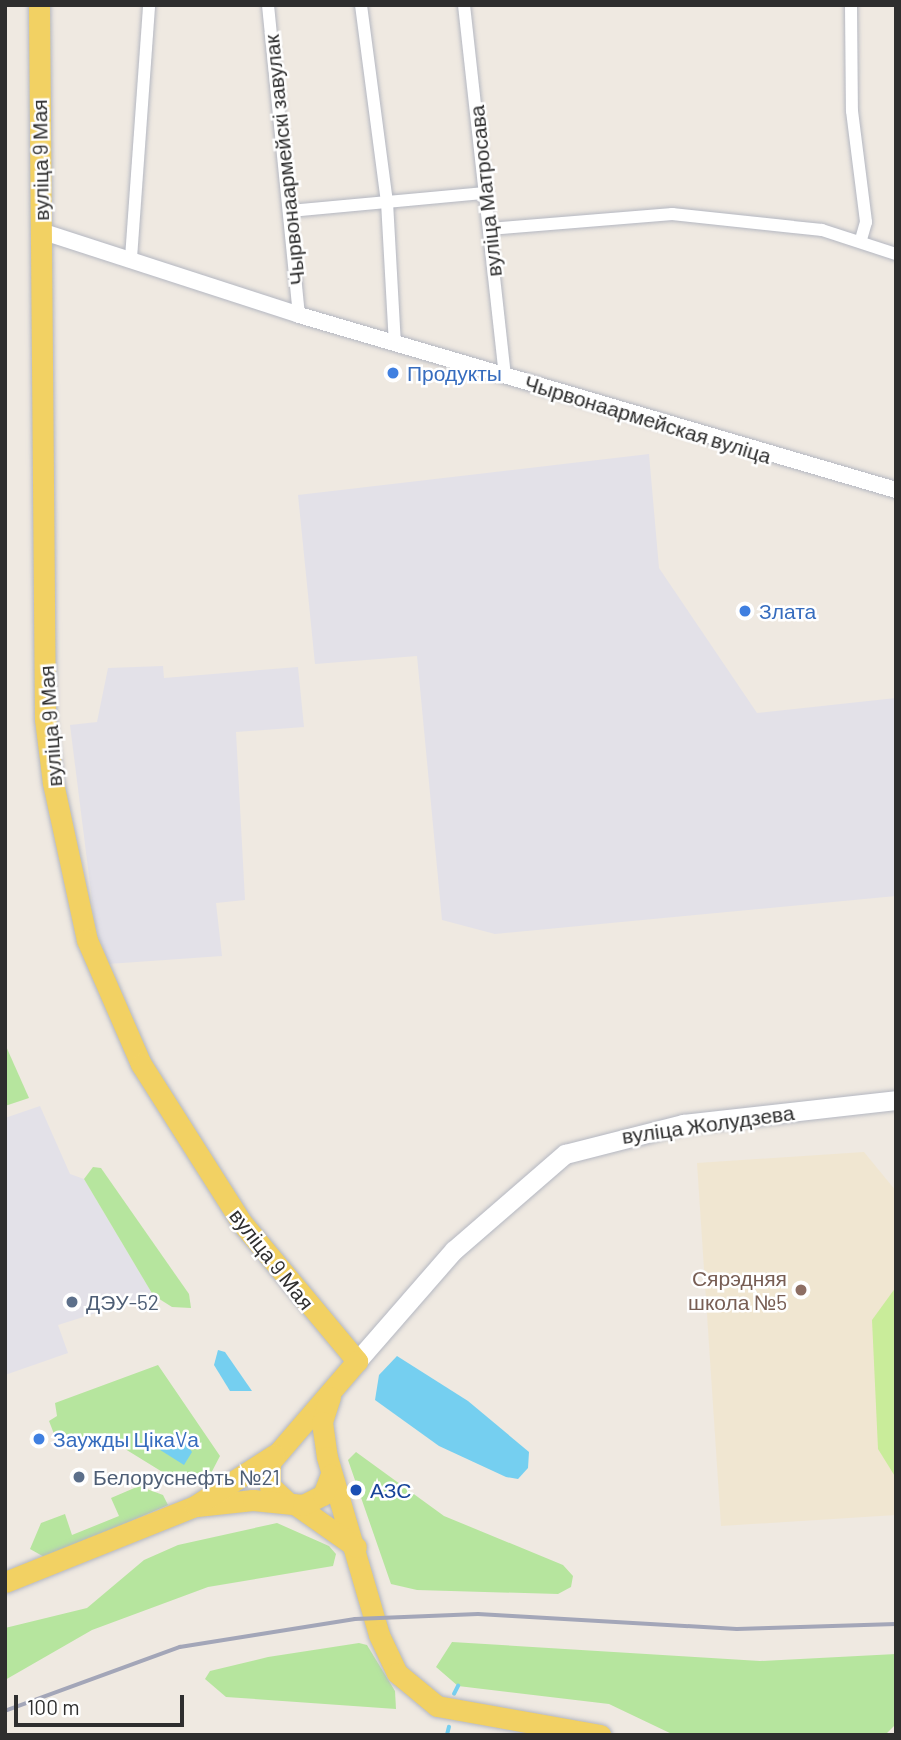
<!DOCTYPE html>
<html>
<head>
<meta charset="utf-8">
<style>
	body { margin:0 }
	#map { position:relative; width:901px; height:1740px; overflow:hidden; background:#efe9e1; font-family:Barlow,sans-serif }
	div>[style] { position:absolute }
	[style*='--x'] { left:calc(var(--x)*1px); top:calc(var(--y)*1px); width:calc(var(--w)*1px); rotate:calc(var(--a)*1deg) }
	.industrial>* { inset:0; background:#e3e1e8 }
	.education>* { inset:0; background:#f0e6d1 }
	.green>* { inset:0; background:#b6e59e }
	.pitch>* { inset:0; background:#c9ec9a }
	.water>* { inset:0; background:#75cff0 }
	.stream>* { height:3.5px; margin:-1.75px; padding:0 1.75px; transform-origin:1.75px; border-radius:1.75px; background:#75cff0 }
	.roads { filter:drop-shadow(0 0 2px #b4b7c1) drop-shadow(0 0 2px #b4b7c1) }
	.minor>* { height:12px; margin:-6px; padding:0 6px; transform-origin:6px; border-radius:6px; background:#fff }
	.tertiary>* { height:16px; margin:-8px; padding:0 8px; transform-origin:8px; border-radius:8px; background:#fff }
	.secondary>* { height:19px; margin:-9.5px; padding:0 9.5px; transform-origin:9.5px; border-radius:9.5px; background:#fff }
	.primary>* { height:21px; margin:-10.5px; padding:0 10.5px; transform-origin:10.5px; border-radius:10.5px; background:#f2d163 }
	.rail>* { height:3.5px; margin:-1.75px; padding:0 1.75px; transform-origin:1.75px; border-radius:1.75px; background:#a3a6b8 }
	.dots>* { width:19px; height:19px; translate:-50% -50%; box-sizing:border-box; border:4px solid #fff; border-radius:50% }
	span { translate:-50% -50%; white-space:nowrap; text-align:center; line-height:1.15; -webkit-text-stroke:5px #fff; paint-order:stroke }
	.street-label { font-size:21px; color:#2e2e2e }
	.shop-label { font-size:21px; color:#366cbe }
	.left { translate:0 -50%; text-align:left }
	.education-label { font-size:21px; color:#785e54 }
	.right { translate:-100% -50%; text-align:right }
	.service-label { font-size:21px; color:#4e5e75 }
	.transit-label { font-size:21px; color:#164399 }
	.frame { position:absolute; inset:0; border:7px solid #2e2e2e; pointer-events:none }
	.scale { position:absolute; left:14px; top:1695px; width:170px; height:32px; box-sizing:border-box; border:4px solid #2e2e2e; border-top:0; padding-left:9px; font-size:21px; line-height:24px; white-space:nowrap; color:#2e2e2e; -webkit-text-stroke:5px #fff; paint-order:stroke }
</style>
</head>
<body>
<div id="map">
	<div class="industrial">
		<i style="clip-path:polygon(649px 454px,659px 568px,757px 713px,896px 698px,896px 896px,495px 934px,442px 920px,417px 656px,315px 664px,298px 495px)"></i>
		<i style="clip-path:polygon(163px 666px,164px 678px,298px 667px,304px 727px,236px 732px,245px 900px,216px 903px,222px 956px,108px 964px,95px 924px,70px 725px,97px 722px,108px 668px)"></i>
		<i style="clip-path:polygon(40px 1106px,70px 1174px,84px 1179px,153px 1295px,58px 1325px,68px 1353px,5px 1375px,5px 1118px)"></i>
	</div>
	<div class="education">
		<i style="clip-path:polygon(864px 1152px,896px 1191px,896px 1515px,721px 1526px,697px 1163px)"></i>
	</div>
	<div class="green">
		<i style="clip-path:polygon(5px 1044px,29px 1098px,5px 1106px)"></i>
		<i style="clip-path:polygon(93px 1167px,101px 1168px,189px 1294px,191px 1308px,172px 1307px,153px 1295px,84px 1179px)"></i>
		<i style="clip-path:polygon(158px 1365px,220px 1456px,207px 1481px,177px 1481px,104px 1436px,76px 1444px,72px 1434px,56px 1439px,49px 1421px,57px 1416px,55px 1403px)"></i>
		<i style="clip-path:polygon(356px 1452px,444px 1516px,563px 1565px,573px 1576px,571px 1587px,558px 1594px,417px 1590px,391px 1584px,348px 1460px)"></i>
		<i style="clip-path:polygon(139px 1486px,163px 1495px,168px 1505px,46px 1558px,30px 1549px,41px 1523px,65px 1514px,72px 1535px,119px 1516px,111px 1498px)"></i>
		<i style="clip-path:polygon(277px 1523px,329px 1546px,336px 1554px,333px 1566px,208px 1587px,92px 1630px,5px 1680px,5px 1628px,87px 1608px,144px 1560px,178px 1545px)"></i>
		<i style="clip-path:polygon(452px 1642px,760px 1661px,896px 1654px,896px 1724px,885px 1735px,674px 1735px,609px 1704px,458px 1686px,436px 1667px)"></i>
		<i style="clip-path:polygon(359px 1643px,367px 1645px,395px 1691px,396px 1709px,226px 1697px,205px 1679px,210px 1671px,268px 1657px)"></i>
	</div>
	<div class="pitch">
		<i style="clip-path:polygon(896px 1287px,896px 1478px,878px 1449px,872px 1320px)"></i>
	</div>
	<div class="water">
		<i style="clip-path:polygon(218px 1350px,225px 1352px,252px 1391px,230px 1391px,214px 1365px)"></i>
		<i style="clip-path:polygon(397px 1356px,468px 1401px,529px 1452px,528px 1468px,518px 1479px,506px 1477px,439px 1446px,375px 1400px,379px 1375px)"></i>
		<i style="clip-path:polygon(182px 1437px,192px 1452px,184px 1465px,157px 1448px)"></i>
	</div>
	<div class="stream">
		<i style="--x:454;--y:1694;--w:9;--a:-63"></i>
		<i style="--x:447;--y:1735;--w:8;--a:-76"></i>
	</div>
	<div class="roads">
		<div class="minor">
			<i style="--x:268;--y:5;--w:312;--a:84.3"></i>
			<i style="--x:361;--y:5;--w:199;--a:82.5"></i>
			<i style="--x:387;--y:202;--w:142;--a:86.8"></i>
			<i style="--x:464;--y:5;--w:374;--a:83.7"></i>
			<i style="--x:851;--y:5;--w:106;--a:89.5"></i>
			<i style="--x:852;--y:111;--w:112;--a:82.8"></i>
			<i style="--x:866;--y:222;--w:18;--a:106"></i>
			<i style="--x:290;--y:211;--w:196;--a:-5.3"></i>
			<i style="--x:489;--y:229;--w:184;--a:-4.7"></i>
			<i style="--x:672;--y:214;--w:151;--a:6.1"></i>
			<i style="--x:822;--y:230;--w:78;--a:18"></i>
			<i style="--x:131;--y:258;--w:254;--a:-85.9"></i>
		</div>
		<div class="tertiary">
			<i style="--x:41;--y:231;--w:271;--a:18"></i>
			<i style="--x:299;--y:315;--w:622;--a:16.34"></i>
		</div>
		<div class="secondary">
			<i style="--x:357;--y:1361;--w:147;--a:-48.9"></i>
			<i style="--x:454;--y:1250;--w:147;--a:-40.9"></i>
			<i style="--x:565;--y:1154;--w:122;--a:-14.3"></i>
			<i style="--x:683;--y:1124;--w:214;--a:-6.4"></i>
		</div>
		<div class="primary">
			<i style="--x:39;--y:5;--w:714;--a:89.52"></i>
			<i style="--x:45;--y:719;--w:64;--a:82.9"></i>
			<i style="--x:53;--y:783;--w:161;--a:77.8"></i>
			<i style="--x:87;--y:940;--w:135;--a:66.5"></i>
			<i style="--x:141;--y:1064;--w:188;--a:57.6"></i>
			<i style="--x:242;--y:1223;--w:180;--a:50.2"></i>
			<i style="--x:357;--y:1361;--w:133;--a:130.7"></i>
			<i style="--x:270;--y:1462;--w:24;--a:90"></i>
			<i style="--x:270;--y:1486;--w:25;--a:43"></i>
			<i style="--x:330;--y:1397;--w:26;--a:108"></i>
			<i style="--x:322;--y:1422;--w:35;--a:82"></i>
			<i style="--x:327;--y:1457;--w:185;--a:73.7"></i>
			<i style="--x:379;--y:1635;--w:42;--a:64.7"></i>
			<i style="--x:397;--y:1673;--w:52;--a:39.5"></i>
			<i style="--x:437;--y:1706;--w:166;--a:10.1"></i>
			<i style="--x:296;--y:1505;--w:73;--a:35"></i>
			<i style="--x:197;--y:1506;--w:56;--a:-6.1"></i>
			<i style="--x:253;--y:1500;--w:50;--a:5.7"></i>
			<i style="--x:303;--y:1505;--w:22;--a:-27"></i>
			<i style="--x:323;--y:1495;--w:22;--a:-69"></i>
			<i style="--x:5;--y:1582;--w:205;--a:-21.8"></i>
			<i style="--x:195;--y:1506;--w:94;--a:-32.8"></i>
		</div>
	</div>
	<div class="rail">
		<i style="--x:5;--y:1711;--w:186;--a:-20.1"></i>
		<i style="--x:180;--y:1647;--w:177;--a:-9.1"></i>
		<i style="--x:355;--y:1619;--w:123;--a:-2.3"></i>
		<i style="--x:478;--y:1614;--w:259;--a:3.3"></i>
		<i style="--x:737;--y:1629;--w:159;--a:-1.8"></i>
	</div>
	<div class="dots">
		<i style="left:393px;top:373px;background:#3f7fe0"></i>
		<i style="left:745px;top:611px;background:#3f7fe0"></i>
		<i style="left:801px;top:1290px;background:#8d6e63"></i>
		<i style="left:72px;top:1302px;background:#5c6f8a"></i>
		<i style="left:39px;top:1439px;background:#3f7fe0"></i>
		<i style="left:79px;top:1477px;background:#5c6f8a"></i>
		<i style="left:356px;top:1490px;background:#1a4fb4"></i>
	</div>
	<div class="street-label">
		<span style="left:40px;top:160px;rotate:-91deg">вуліца 9 Мая</span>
		<span style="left:284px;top:160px;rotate:-96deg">Чырвонаармейскі завулак</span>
		<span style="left:485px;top:191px;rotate:-96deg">вуліца Матросава</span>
		<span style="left:648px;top:419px;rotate:17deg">Чырвонаармейская вуліца</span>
		<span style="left:50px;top:726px;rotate:-94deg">вуліца 9 Мая</span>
		<span style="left:708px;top:1124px;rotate:-8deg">вуліца Жолудзева</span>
		<span style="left:272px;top:1259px;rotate:52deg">вуліца 9 Мая</span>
	</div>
	<div class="shop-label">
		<span class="left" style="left:407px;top:373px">Продукты</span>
		<span class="left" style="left:759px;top:611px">Злата</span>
		<span class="left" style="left:53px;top:1439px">Заужды ЦікаVа</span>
	</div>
	<div class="education-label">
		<span class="right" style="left:787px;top:1290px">Сярэдняя<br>школа №5</span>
	</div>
	<div class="service-label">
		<span class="left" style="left:86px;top:1302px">ДЭУ-52</span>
		<span class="left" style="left:93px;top:1477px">Белоруснефть №21</span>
	</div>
	<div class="transit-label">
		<span class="left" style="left:370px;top:1490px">АЗС</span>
	</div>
	<div class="frame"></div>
	<div class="scale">100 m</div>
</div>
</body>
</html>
